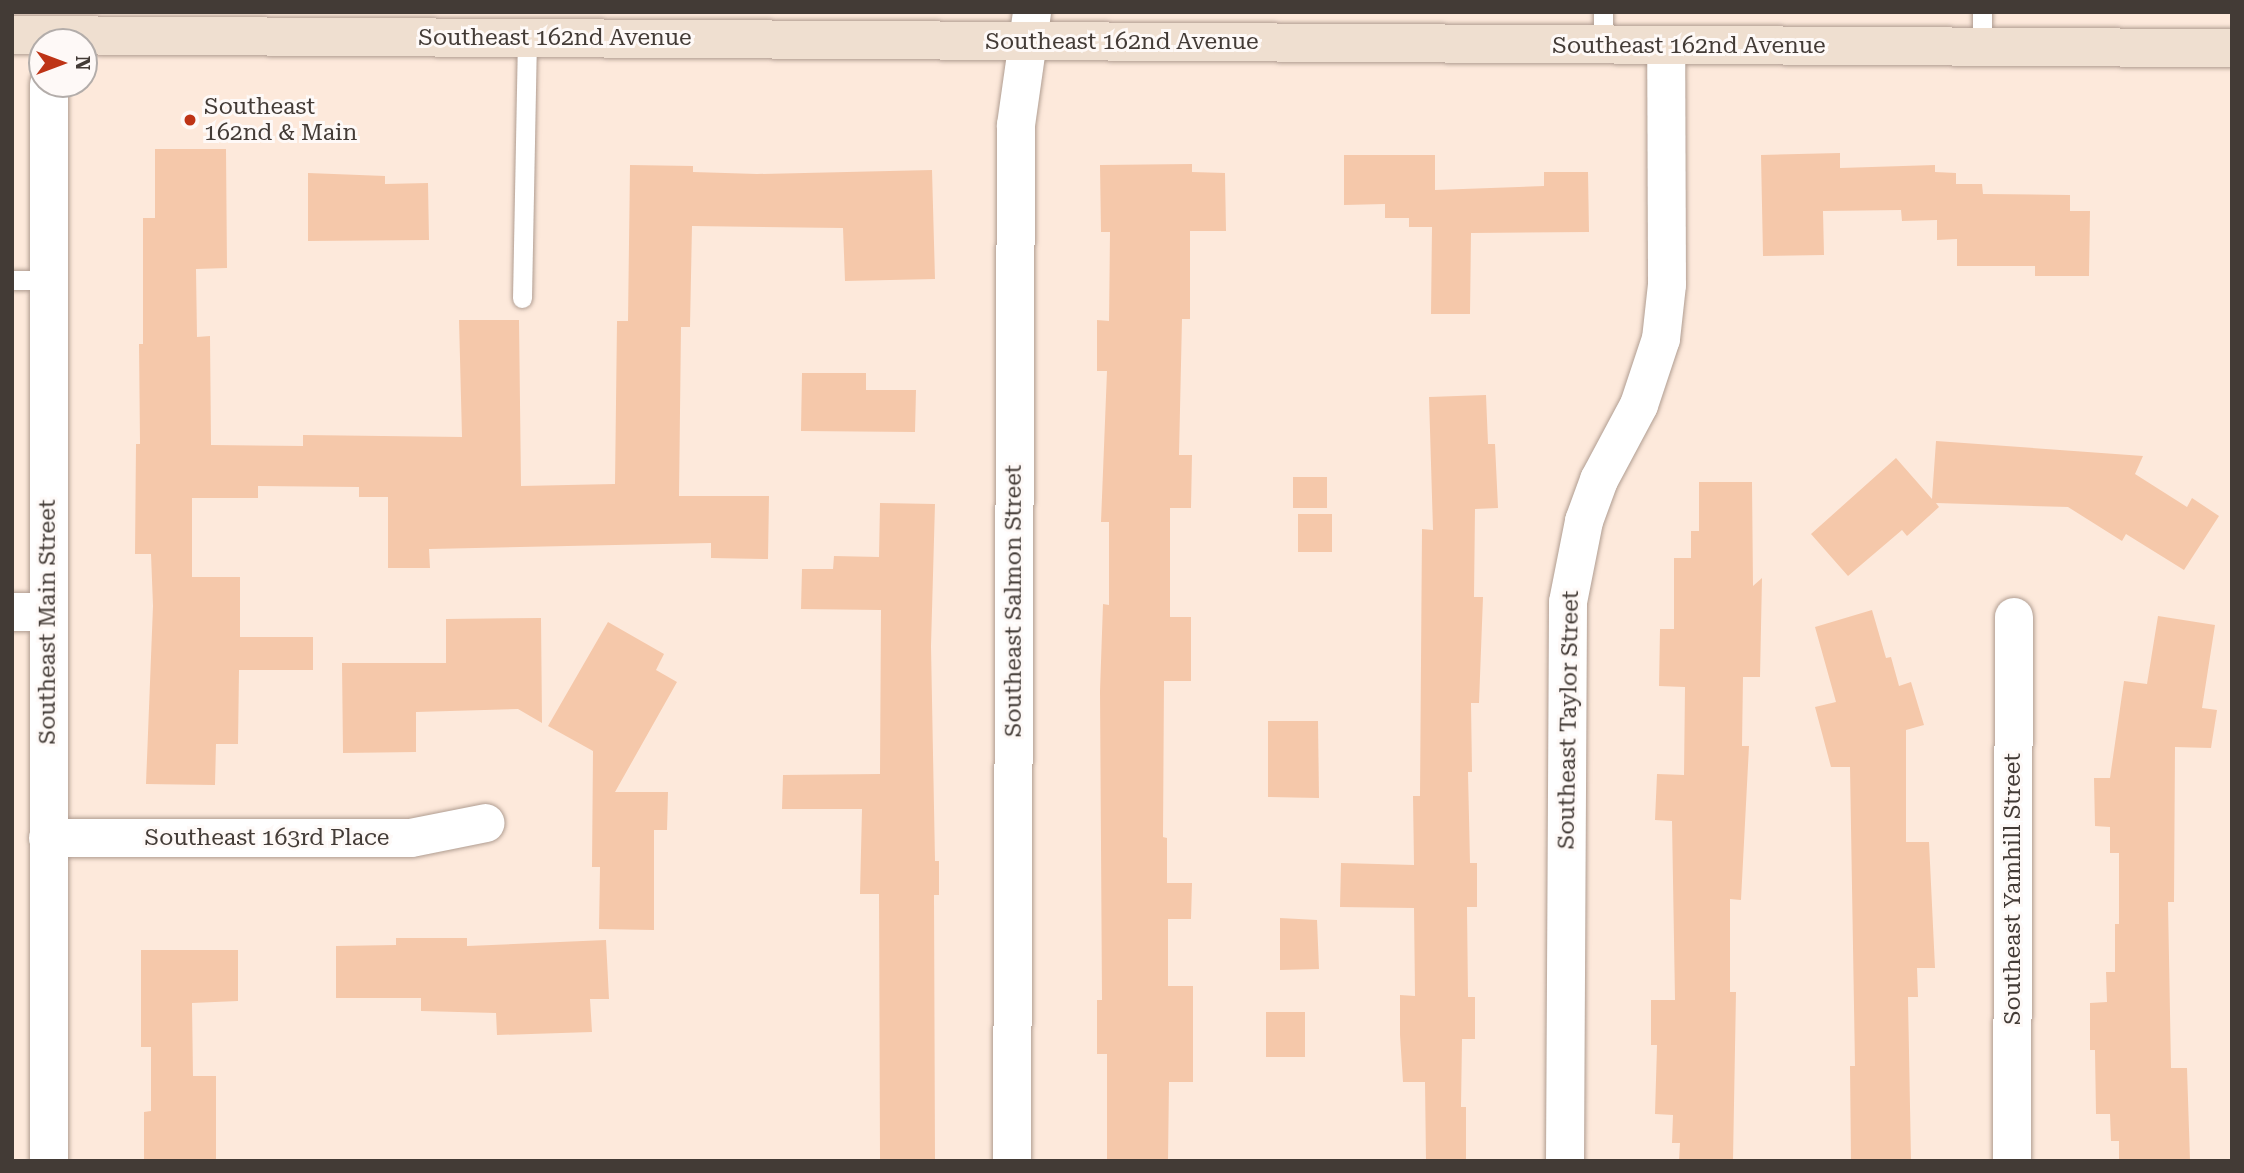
<!DOCTYPE html>
<html>
<head>
<meta charset="utf-8">
<style>
	body { margin:0 }
	#map { position:relative; width:2244px; height:1173px; overflow:hidden; background:#fde9db; font-family:"Roboto Serif",serif }
	div>[style] { position:absolute }
	[style*='--x'] { left:calc(var(--x)*1px); top:calc(var(--y)*1px); width:calc(var(--w)*1px); rotate:calc(var(--a)*1deg) }
	.building>* { inset:0; background:#f5c8aa }
	.roads { filter:drop-shadow(0 0 2px #b09d91) drop-shadow(0 0 2px #b09d91) }
	.service>* { height:19px; margin:-9.5px; padding:0 9.5px; transform-origin:9.5px; border-radius:9.5px; background:#fff }
	.minor>* { height:38px; margin:-19px; padding:0 19px; transform-origin:19px; border-radius:19px; background:#fff }
	.tertiary>* { height:38px; margin:-19px; padding:0 19px; transform-origin:19px; border-radius:19px; background:#fff }
	.secondary>* { height:38px; margin:-19px; padding:0 19px; transform-origin:19px; border-radius:19px; background:#efdfd0 }
	.dots>* { width:19px; height:19px; translate:-50% -50%; box-sizing:border-box; border:4px solid #fef9f7; border-radius:50% }
	span { translate:-50% -50%; white-space:nowrap; text-align:center; line-height:1.15; -webkit-text-stroke:6px #fef9f7; paint-order:stroke }
	.street-label { font-size:23px; color:#433b36 }
	.poi-label { font-size:23px; color:#433b36 }
	.left { translate:0 -50%; text-align:left }
	.frame { position:absolute; inset:0; border:14px solid #433b36; pointer-events:none }
	.north { position:absolute; left:28px; top:28px; width:70px; height:70px; box-sizing:border-box; background:#fef9f7; border:2px solid #b3adaa; border-radius:50%; rotate:90deg; font-size:19px; font-weight:700; line-height:28px; text-align:center; color:#433b36 }
	.north::after { content:''; display:block; margin:auto; width:24px; height:32px; background:#be3416; clip-path:polygon(50% 0,100% 100%,50% 72%,0 100%) }
</style>
</head>
<body>
<div id="map">
	<div class="building">
		<i style="clip-path:polygon(155px 149px,226px 149px,227px 268px,196px 269px,197px 337px,210px 336px,211px 445px,303px 446px,303px 435px,462px 437px,459px 320px,519px 320px,521px 486px,615px 484px,617px 321px,628px 321px,630px 165px,693px 166px,693px 172px,757px 174px,932px 170px,935px 279px,845px 281px,843px 228px,692px 226px,690px 327px,681px 327px,679px 496px,769px 496px,768px 559px,711px 558px,711px 543px,429px 549px,430px 568px,388px 568px,388px 497px,359px 497px,359px 487px,258px 486px,258px 498px,192px 498px,192px 577px,240px 577px,240px 637px,313px 637px,313px 670px,239px 670px,238px 744px,216px 744px,215px 785px,146px 784px,153px 606px,151px 554px,135px 554px,136px 444px,140px 444px,139px 344px,143px 344px,143px 218px,155px 218px)"></i>
		<i style="clip-path:polygon(1840px 153px,1840px 168px,1935px 165px,1935px 172px,1956px 173px,1956px 184px,1982px 184px,1983px 194px,2070px 195px,2070px 211px,2090px 211px,2089px 276px,2035px 276px,2035px 266px,1957px 266px,1957px 239px,1937px 240px,1937px 220px,1902px 221px,1901px 210px,1823px 211px,1824px 255px,1763px 256px,1761px 155px)"></i>
		<i style="clip-path:polygon(1344px 155px,1435px 155px,1435px 190px,1544px 186px,1544px 172px,1588px 172px,1589px 232px,1471px 233px,1470px 314px,1431px 314px,1432px 227px,1409px 227px,1409px 218px,1385px 218px,1385px 204px,1344px 205px)"></i>
		<i style="clip-path:polygon(1192px 164px,1192px 172px,1225px 173px,1226px 231px,1190px 231px,1190px 319px,1182px 319px,1179px 455px,1192px 455px,1191px 508px,1170px 508px,1170px 617px,1191px 617px,1191px 681px,1164px 681px,1163px 837px,1167px 838px,1167px 883px,1192px 883px,1191px 919px,1168px 919px,1168px 986px,1193px 986px,1193px 1082px,1169px 1082px,1168px 1161px,1107px 1161px,1107px 1054px,1097px 1054px,1097px 1000px,1102px 1000px,1100px 691px,1103px 604px,1109px 605px,1109px 522px,1101px 522px,1107px 371px,1097px 371px,1097px 320px,1109px 321px,1110px 232px,1101px 232px,1100px 165px)"></i>
		<i style="clip-path:polygon(308px 173px,385px 176px,385px 184px,428px 183px,429px 240px,308px 241px)"></i>
		<i style="clip-path:polygon(802px 373px,866px 373px,866px 390px,916px 390px,915px 432px,801px 431px)"></i>
		<i style="clip-path:polygon(1486px 395px,1488px 444px,1495px 444px,1498px 508px,1475px 509px,1474px 597px,1483px 597px,1479px 703px,1471px 703px,1472px 772px,1468px 772px,1470px 863px,1477px 863px,1477px 907px,1467px 907px,1468px 997px,1475px 997px,1475px 1039px,1462px 1039px,1461px 1107px,1466px 1107px,1466px 1161px,1426px 1161px,1425px 1082px,1403px 1082px,1400px 1035px,1400px 995px,1415px 996px,1414px 908px,1340px 907px,1341px 863px,1414px 865px,1413px 796px,1420px 796px,1422px 529px,1433px 530px,1429px 397px)"></i>
		<i style="clip-path:polygon(1936px 441px,2143px 456px,2135px 474px,2187px 507px,2192px 498px,2219px 516px,2184px 570px,2126px 534px,2122px 541px,2068px 507px,1936px 503px,1939px 507px,1907px 536px,1902px 530px,1848px 576px,1811px 534px,1896px 458px,1932px 499px)"></i>
		<i style="clip-path:polygon(1293px 477px,1327px 477px,1327px 508px,1293px 508px)"></i>
		<i style="clip-path:polygon(1699px 482px,1752px 482px,1753px 586px,1762px 578px,1760px 677px,1743px 677px,1742px 746px,1749px 746px,1741px 900px,1730px 899px,1730px 992px,1736px 992px,1733px 1161px,1679px 1161px,1680px 1143px,1672px 1143px,1673px 1115px,1655px 1114px,1657px 1045px,1651px 1045px,1651px 1000px,1675px 1000px,1672px 821px,1655px 820px,1657px 774px,1684px 775px,1685px 687px,1659px 686px,1660px 629px,1674px 629px,1674px 558px,1691px 558px,1691px 531px,1699px 531px)"></i>
		<i style="clip-path:polygon(880px 503px,935px 504px,931px 646px,935px 861px,939px 861px,939px 895px,934px 895px,935px 1161px,880px 1161px,879px 894px,860px 894px,862px 809px,782px 809px,783px 775px,880px 774px,881px 610px,801px 609px,802px 569px,833px 569px,834px 556px,879px 557px)"></i>
		<i style="clip-path:polygon(1298px 514px,1332px 514px,1332px 552px,1298px 552px)"></i>
		<i style="clip-path:polygon(1872px 610px,1886px 658px,1891px 657px,1899px 686px,1911px 682px,1924px 725px,1906px 730px,1906px 842px,1929px 842px,1935px 968px,1917px 968px,1918px 997px,1908px 997px,1911px 1161px,1851px 1161px,1850px 1066px,1855px 1066px,1850px 767px,1831px 767px,1815px 707px,1836px 702px,1815px 627px)"></i>
		<i style="clip-path:polygon(2158px 616px,2215px 625px,2202px 708px,2217px 710px,2211px 748px,2175px 747px,2174px 902px,2168px 902px,2171px 1068px,2187px 1068px,2190px 1161px,2119px 1161px,2119px 1141px,2111px 1141px,2110px 1114px,2096px 1114px,2095px 1050px,2090px 1050px,2090px 1003px,2107px 1002px,2106px 972px,2115px 972px,2115px 924px,2119px 924px,2119px 853px,2110px 853px,2110px 827px,2095px 826px,2094px 778px,2110px 778px,2124px 681px,2147px 684px)"></i>
		<i style="clip-path:polygon(541px 618px,542px 723px,518px 709px,416px 712px,416px 752px,343px 753px,342px 663px,446px 663px,446px 619px)"></i>
		<i style="clip-path:polygon(608px 622px,664px 654px,656px 670px,677px 682px,615px 792px,668px 792px,667px 830px,654px 830px,654px 930px,599px 929px,600px 867px,592px 867px,593px 751px,548px 726px)"></i>
		<i style="clip-path:polygon(1268px 721px,1318px 721px,1319px 798px,1268px 797px)"></i>
		<i style="clip-path:polygon(1280px 918px,1317px 920px,1319px 969px,1280px 970px)"></i>
		<i style="clip-path:polygon(396px 938px,467px 938px,467px 946px,606px 940px,609px 999px,590px 999px,592px 1032px,497px 1035px,496px 1013px,421px 1011px,421px 998px,336px 998px,336px 946px,396px 945px)"></i>
		<i style="clip-path:polygon(141px 950px,238px 950px,238px 1001px,192px 1003px,193px 1076px,216px 1076px,216px 1161px,144px 1161px,144px 1112px,151px 1111px,151px 1047px,141px 1047px)"></i>
		<i style="clip-path:polygon(1266px 1012px,1305px 1012px,1305px 1057px,1266px 1057px)"></i>
	</div>
	<div class="roads">
		<div class="service">
			<i style="--x:1603;--y:45;--w:33;--a:-90"></i>
			<i style="--x:1982;--y:47;--w:35;--a:-90"></i>
			<i style="--x:12;--y:280;--w:36;--a:0"></i>
			<i style="--x:522;--y:298;--w:260;--a:-88.9"></i>
		</div>
		<div class="minor">
			<i style="--x:12;--y:612;--w:36;--a:0"></i>
			<i style="--x:48;--y:838;--w:363;--a:0"></i>
			<i style="--x:411;--y:838;--w:76;--a:-11.3"></i>
			<i style="--x:1012;--y:1161;--w:1036;--a:-89.78"></i>
			<i style="--x:1016;--y:125;--w:114;--a:-81.9"></i>
			<i style="--x:1565;--y:1161;--w:559;--a:-89.69"></i>
			<i style="--x:1568;--y:602;--w:83;--a:-78.8"></i>
			<i style="--x:1584;--y:521;--w:44;--a:-69.9"></i>
			<i style="--x:1599;--y:480;--w:85;--a:-61.9"></i>
			<i style="--x:1639;--y:405;--w:70;--a:-71.6"></i>
			<i style="--x:1661;--y:339;--w:54;--a:-83.7"></i>
			<i style="--x:1667;--y:285;--w:239;--a:-90.2"></i>
			<i style="--x:2012;--y:1161;--w:544;--a:-89.79"></i>
		</div>
		<div class="tertiary">
			<i style="--x:49;--y:84;--w:1077;--a:90"></i>
		</div>
		<div class="secondary">
			<i style="--x:12;--y:35;--w:2220;--a:0.34"></i>
		</div>
	</div>
	<div class="dots">
		<i style="left:190px;top:120px;background:#be3416"></i>
	</div>
	<div class="street-label">
		<span style="left:555px;top:38px">Southeast 162nd Avenue</span>
		<span style="left:1122px;top:42px">Southeast 162nd Avenue</span>
		<span style="left:1689px;top:46px">Southeast 162nd Avenue</span>
		<span style="left:1014px;top:601px;rotate:-90deg">Southeast Salmon Street</span>
		<span style="left:48px;top:622px;rotate:-90deg">Southeast Main Street</span>
		<span style="left:1569px;top:720px;rotate:-89deg">Southeast Taylor Street</span>
		<span style="left:267px;top:838px">Southeast 163rd Place</span>
		<span style="left:2013px;top:889px;rotate:-90deg">Southeast Yamhill Street</span>
	</div>
	<div class="poi-label">
		<span class="left" style="left:204px;top:120px">Southeast<br>162nd &amp; Main</span>
	</div>
	<div class="frame"></div>
	<div class="north">N</div>
</div>
</body>
</html>
